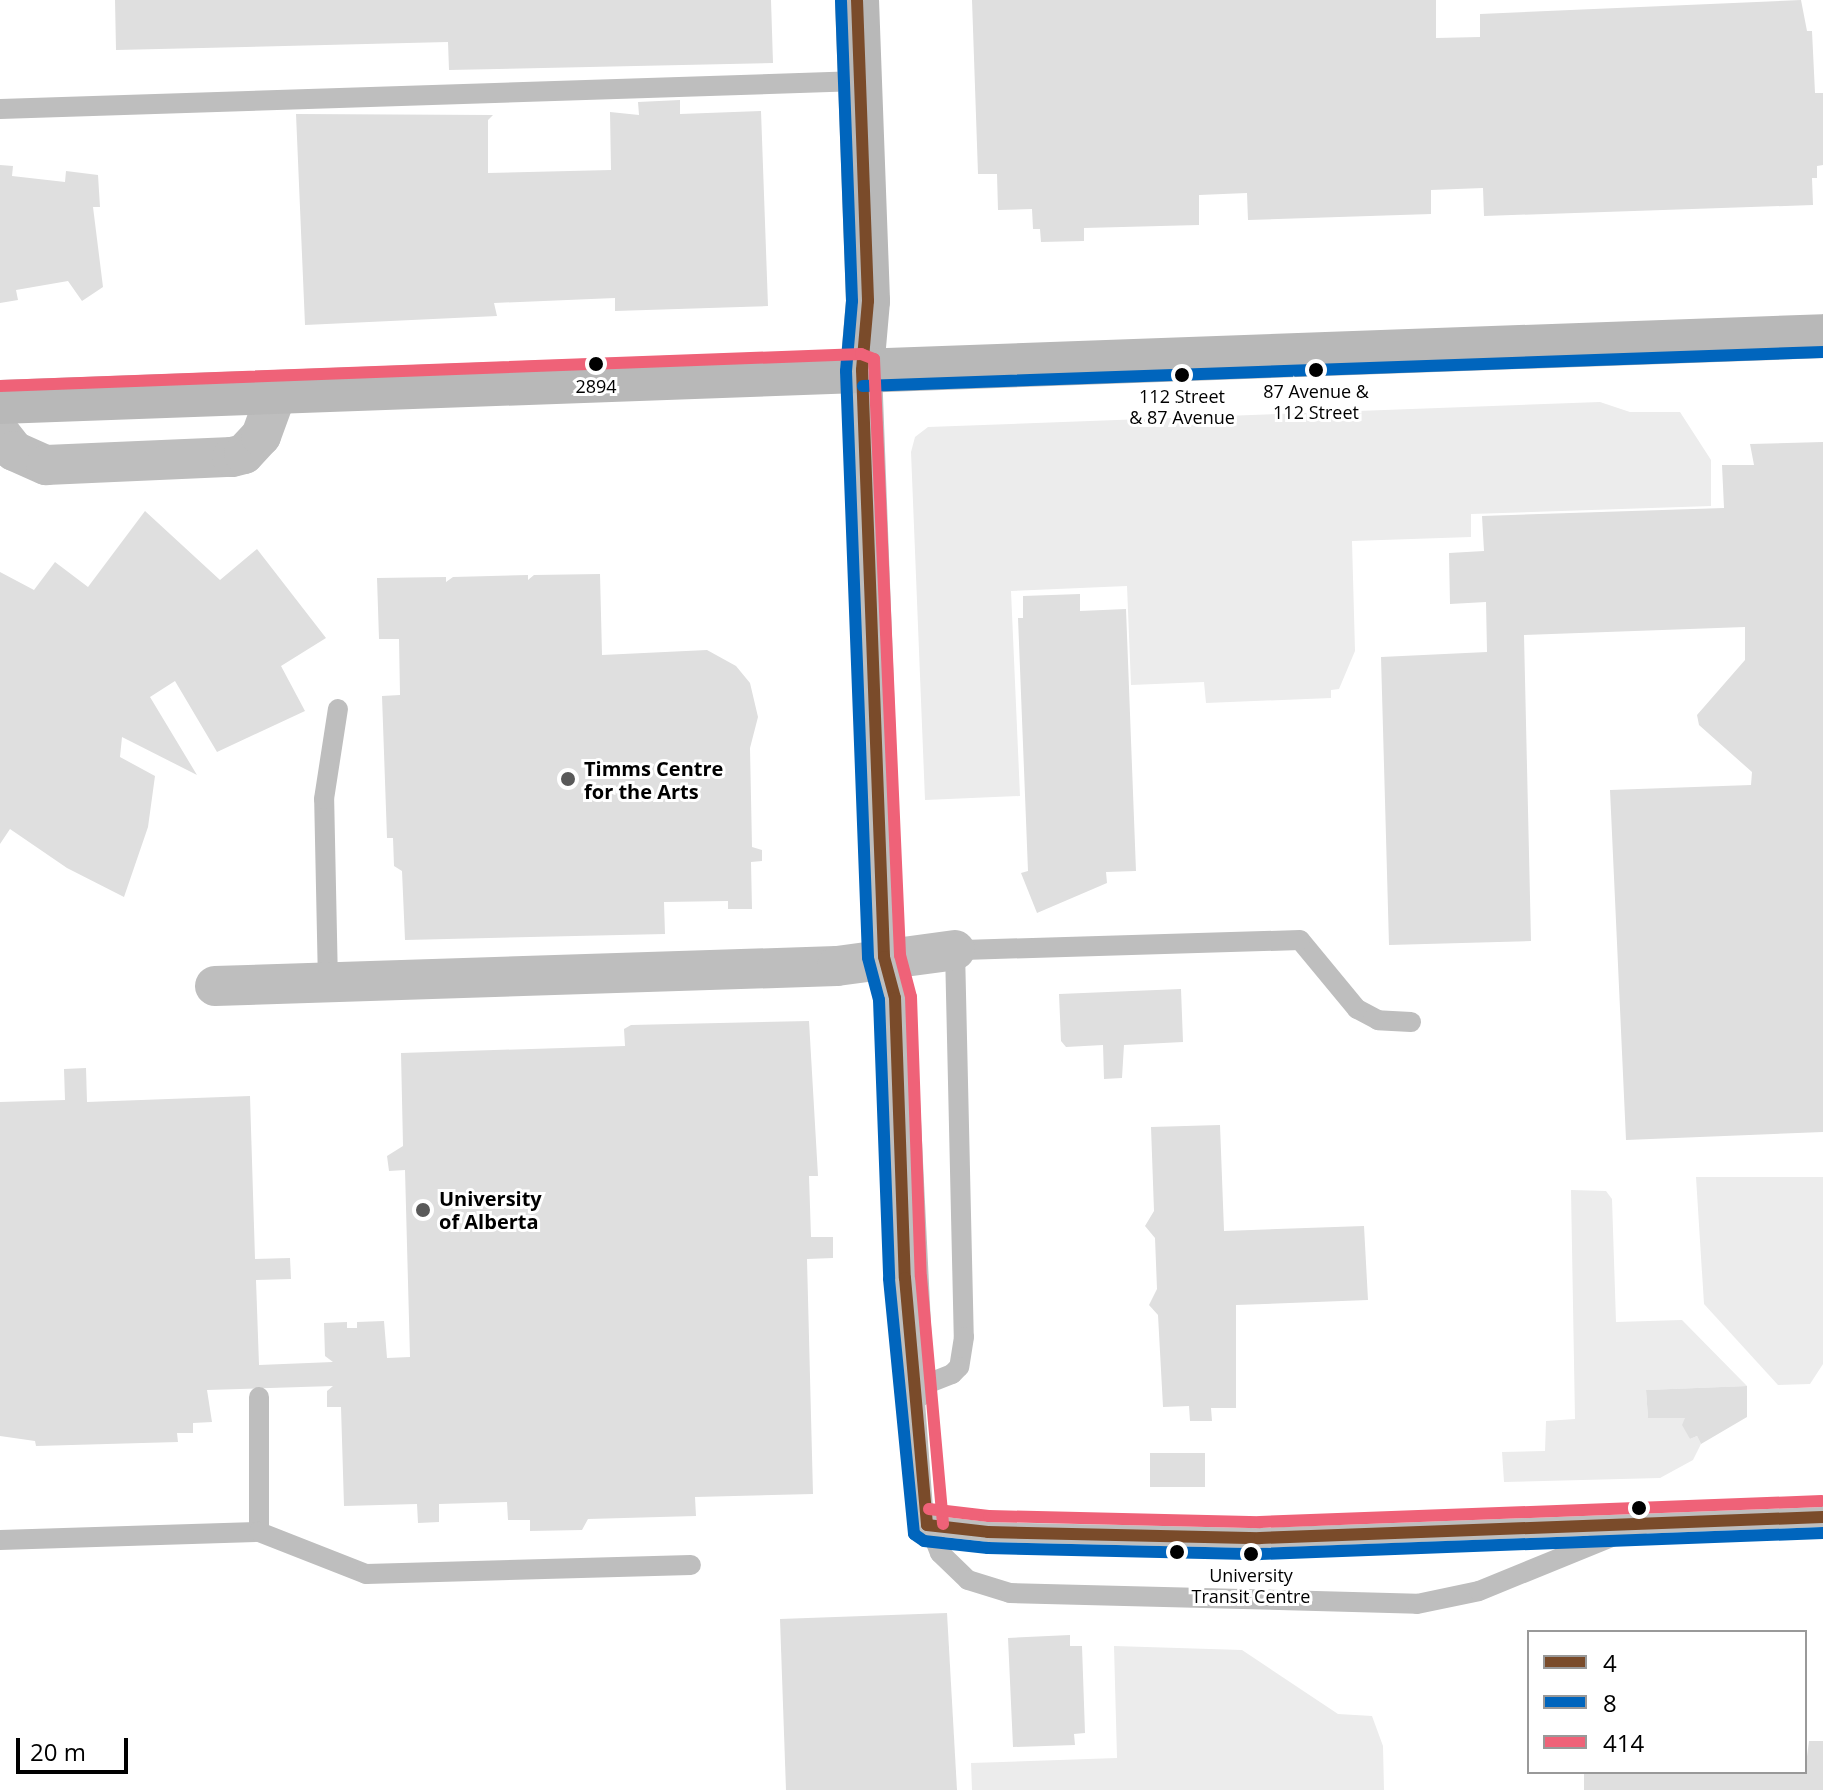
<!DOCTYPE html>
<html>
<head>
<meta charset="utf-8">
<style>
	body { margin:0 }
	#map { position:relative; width:1823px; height:1790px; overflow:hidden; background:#fff; font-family:"Open Sans",sans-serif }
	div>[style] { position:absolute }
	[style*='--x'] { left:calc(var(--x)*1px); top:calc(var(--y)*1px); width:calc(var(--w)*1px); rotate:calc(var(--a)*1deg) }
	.green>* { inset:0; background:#ececec }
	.building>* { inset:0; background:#dfdfdf }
	.lane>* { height:20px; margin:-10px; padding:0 10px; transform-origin:10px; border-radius:10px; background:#bebebe }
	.street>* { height:40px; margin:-20px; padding:0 20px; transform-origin:20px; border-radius:20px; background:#bebebe }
	.secondary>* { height:44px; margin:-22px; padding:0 22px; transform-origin:22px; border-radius:22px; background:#b8b8b8 }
	.bus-1>* { height:12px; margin:-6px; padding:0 6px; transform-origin:6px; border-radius:6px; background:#7a4b2a }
	.bus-2>* { height:12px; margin:-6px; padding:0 6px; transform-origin:6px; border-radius:6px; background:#0065bd }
	.bus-3>* { height:12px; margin:-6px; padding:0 6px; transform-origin:6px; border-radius:6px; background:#ef6278 }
	.dots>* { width:22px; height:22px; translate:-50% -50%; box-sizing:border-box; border:4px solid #fff; border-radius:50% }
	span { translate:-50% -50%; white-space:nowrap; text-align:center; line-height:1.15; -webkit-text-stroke:6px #fff; paint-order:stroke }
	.bus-label { font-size:18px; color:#000 }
	.poi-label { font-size:20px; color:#000; font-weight:700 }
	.left { translate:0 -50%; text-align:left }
	.legend { position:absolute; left:1527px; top:1630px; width:280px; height:144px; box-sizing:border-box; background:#fff; border:2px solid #999; margin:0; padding:10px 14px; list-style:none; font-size:24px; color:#000 }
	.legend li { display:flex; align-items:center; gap:16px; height:40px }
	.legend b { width:40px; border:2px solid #999 }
	.scale { position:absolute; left:16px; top:1738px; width:112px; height:36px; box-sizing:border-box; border:4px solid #000; border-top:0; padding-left:10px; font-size:24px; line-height:28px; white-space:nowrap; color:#000; -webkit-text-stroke:6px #fff; paint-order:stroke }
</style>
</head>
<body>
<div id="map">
	<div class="green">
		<i style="clip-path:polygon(1600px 402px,1630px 412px,1680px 412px,1711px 460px,1711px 506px,1471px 514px,1471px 537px,1352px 541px,1355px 651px,1339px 689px,1331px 690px,1331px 698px,1206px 703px,1204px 682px,1131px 685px,1127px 586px,1011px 591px,1020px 796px,925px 800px,911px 452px,915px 437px,928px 427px)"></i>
		<i style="clip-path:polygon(1696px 1177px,1823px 1177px,1823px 1364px,1810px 1384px,1778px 1385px,1704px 1304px)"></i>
		<i style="clip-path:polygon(1571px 1190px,1606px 1191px,1612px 1199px,1616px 1322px,1682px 1320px,1747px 1386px,1646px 1390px,1648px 1418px,1685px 1418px,1690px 1439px,1697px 1436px,1701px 1444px,1693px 1460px,1660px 1478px,1504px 1482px,1502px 1452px,1545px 1451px,1546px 1421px,1575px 1419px)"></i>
		<i style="clip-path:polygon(1114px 1646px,1242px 1650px,1338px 1714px,1372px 1716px,1383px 1746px,1384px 1790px,972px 1790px,971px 1763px,1117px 1758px)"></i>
	</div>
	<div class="building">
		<i style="clip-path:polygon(115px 0,771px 0,773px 63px,449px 70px,448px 42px,116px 50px)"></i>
		<i style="clip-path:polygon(972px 0,1436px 0,1436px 38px,1480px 37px,1480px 14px,1801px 0,1807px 31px,1812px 31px,1815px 93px,1823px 93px,1823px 165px,1817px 166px,1817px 178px,1812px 178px,1813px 205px,1484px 216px,1483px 188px,1431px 190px,1431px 214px,1248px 220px,1247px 193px,1199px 195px,1199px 225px,1084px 228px,1084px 241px,1041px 242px,1040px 229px,1033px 229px,1032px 209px,998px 210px,997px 174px,978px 174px)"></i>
		<i style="clip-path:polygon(680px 100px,680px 114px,761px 111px,768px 306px,615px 311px,615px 298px,494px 303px,497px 316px,305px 325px,296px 114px,493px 115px,488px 120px,488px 173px,611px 170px,610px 112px,639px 115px,638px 102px)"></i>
		<i style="clip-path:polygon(0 165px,13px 166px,12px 176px,65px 182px,66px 171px,98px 175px,100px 207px,93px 207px,103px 287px,82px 301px,68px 281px,16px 290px,18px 300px,0 303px)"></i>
		<i style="clip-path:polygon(1823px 442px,1823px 1132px,1626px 1140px,1610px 790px,1751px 785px,1752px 772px,1699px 725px,1697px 715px,1745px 660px,1745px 627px,1524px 635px,1531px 941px,1389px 945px,1381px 657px,1487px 652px,1486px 602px,1450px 604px,1449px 553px,1484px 551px,1482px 516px,1724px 508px,1722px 465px,1754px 465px,1750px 444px)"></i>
		<i style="clip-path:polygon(145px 511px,220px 580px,257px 549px,326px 638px,281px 666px,305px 711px,217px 752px,175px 681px,150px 697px,197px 775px,122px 737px,120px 757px,155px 776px,148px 827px,124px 897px,67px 868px,10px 829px,0 844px,0 572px,34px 590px,55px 562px,88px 587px)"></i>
		<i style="clip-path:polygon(600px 574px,602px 655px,707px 650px,736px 666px,750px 683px,758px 717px,750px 748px,752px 847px,762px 850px,762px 861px,751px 862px,752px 909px,728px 909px,728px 901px,664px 902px,665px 934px,405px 940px,402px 871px,394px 866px,393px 838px,387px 838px,382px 696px,400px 695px,399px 639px,379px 639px,377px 578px,446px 577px,446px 582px,453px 577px,528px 575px,528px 580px,534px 575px)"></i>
		<i style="clip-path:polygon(1080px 594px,1080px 611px,1126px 609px,1136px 871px,1106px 872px,1107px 883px,1037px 913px,1021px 873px,1028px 871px,1018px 618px,1023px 618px,1023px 596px)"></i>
		<i style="clip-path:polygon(1181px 989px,1183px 1042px,1124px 1045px,1122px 1078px,1104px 1079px,1103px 1045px,1066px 1047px,1061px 1041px,1059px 994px)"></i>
		<i style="clip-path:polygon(809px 1021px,818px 1176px,809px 1176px,811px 1237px,833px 1237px,833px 1258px,807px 1259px,813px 1494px,695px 1497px,696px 1516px,588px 1519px,582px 1530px,530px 1531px,530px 1520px,508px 1520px,507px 1502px,439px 1504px,439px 1522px,418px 1523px,417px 1504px,344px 1506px,341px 1407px,327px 1407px,327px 1391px,333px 1386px,207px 1390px,212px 1422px,193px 1423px,193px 1433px,177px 1433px,178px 1442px,36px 1446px,35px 1441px,0 1436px,0 1102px,65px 1100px,64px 1069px,86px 1068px,87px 1102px,250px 1096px,255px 1259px,290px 1258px,291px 1279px,256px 1280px,259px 1365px,333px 1362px,325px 1356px,324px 1323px,347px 1322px,347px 1328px,357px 1328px,357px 1322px,384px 1321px,387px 1358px,410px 1357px,405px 1170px,389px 1171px,387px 1156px,403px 1146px,401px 1053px,625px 1046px,624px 1029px,631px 1025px)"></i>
		<i style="clip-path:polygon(1220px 1125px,1224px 1231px,1364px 1226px,1368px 1300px,1236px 1305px,1236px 1408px,1211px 1408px,1212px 1421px,1190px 1421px,1189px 1406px,1163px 1407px,1158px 1315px,1149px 1305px,1157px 1289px,1155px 1238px,1145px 1226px,1154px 1211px,1151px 1127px)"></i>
		<i style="clip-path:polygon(1747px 1386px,1747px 1417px,1701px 1444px,1697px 1436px,1690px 1439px,1682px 1425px,1685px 1418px,1648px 1418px,1646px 1390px)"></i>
		<i style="clip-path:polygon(1150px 1453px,1205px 1453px,1205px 1487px,1150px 1487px)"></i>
		<i style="clip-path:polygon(947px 1613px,957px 1790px,786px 1790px,780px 1619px)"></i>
		<i style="clip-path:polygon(1070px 1635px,1070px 1646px,1082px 1646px,1085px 1733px,1074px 1734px,1075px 1745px,1013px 1747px,1008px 1638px)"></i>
		<i style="clip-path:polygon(1809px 1741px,1823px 1741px,1823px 1790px,1584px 1790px,1584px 1772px,1805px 1772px)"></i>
	</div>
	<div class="lane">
		<i style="--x:0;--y:109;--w:860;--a:-1.86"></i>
		<i style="--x:328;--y:983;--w:184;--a:-91.2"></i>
		<i style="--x:324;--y:799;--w:91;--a:-81.2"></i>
		<i style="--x:1411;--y:1022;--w:33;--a:-177"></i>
		<i style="--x:1378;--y:1020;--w:24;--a:-152"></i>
		<i style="--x:1357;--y:1009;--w:89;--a:-129.6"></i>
		<i style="--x:1300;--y:940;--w:345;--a:178.3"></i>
		<i style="--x:955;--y:950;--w:387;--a:88.7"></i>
		<i style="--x:964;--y:1337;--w:30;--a:99"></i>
		<i style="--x:959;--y:1367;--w:10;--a:135"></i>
		<i style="--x:952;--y:1374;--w:41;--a:158.5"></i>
		<i style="--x:914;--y:1389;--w:121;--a:85.7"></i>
		<i style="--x:923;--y:1510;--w:46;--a:68.4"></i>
		<i style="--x:940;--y:1553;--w:39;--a:44"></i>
		<i style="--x:968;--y:1580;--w:44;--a:17.2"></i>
		<i style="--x:1010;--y:1593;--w:407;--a:1.5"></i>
		<i style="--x:1417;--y:1604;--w:63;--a:-11.8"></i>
		<i style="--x:1479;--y:1591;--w:177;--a:-22.2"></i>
		<i style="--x:927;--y:1525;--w:61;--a:6.5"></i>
		<i style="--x:988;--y:1532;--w:272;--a:1.3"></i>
		<i style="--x:1260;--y:1538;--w:563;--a:-2.14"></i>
		<i style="--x:259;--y:1532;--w:135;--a:-90"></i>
		<i style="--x:0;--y:1540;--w:259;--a:-1.8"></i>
		<i style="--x:259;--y:1532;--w:115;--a:21.4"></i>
		<i style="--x:366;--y:1574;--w:325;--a:-1.6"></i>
	</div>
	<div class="street">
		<i style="--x:862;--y:370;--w:587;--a:87.85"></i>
		<i style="--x:884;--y:957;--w:42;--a:75"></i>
		<i style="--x:895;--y:998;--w:391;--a:87.2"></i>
		<i style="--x:0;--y:433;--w:23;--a:52"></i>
		<i style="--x:14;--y:451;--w:35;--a:24"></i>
		<i style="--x:46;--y:465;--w:186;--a:-2.5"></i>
		<i style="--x:232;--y:457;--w:12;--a:-14"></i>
		<i style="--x:244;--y:454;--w:25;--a:-47"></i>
		<i style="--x:261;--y:436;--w:47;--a:-70"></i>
		<i style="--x:215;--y:986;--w:622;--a:-1.84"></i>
		<i style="--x:837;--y:966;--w:119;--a:-7.7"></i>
	</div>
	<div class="secondary">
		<i style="--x:857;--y:0;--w:301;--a:87.9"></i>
		<i style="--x:868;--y:301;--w:69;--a:95"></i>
		<i style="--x:0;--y:402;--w:1824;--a:-2.07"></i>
	</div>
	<div class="bus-1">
		<i style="--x:857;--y:0;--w:301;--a:87.9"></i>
		<i style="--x:868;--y:301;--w:69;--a:95"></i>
		<i style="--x:862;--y:370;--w:587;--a:87.85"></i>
		<i style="--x:884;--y:957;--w:42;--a:75"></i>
		<i style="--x:895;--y:998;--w:280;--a:88"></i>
		<i style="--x:905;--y:1278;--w:248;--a:84.9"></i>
		<i style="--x:927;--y:1525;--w:61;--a:6.5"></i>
		<i style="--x:988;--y:1532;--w:272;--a:1.3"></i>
		<i style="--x:1260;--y:1538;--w:563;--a:-2.14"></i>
	</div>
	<div class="bus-2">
		<i style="--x:841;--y:1;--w:300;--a:87.9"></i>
		<i style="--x:852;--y:301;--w:70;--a:94.9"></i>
		<i style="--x:846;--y:371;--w:587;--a:87.85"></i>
		<i style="--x:868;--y:958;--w:43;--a:75.3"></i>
		<i style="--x:879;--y:1000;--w:279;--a:87.9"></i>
		<i style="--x:889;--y:1279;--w:256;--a:84.4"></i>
		<i style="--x:914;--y:1534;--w:12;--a:35"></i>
		<i style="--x:924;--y:1541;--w:64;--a:6.2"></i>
		<i style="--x:988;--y:1548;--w:272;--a:1.3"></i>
		<i style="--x:1260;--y:1554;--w:563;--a:-2.14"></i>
		<i style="--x:863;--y:386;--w:961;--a:-2.03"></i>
	</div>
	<div class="bus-3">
		<i style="--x:0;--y:386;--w:862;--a:-2.13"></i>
		<i style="--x:861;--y:354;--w:14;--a:21"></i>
		<i style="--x:874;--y:359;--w:597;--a:87.5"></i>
		<i style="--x:900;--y:955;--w:43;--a:75.3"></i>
		<i style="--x:911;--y:997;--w:280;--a:88"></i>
		<i style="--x:921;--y:1277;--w:248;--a:84.9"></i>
		<i style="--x:929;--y:1509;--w:60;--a:6.7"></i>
		<i style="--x:989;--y:1516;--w:271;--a:1.3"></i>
		<i style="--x:1260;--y:1522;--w:562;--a:-2.14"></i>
	</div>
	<div class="dots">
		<i style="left:596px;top:364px;background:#000"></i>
		<i style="left:1316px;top:370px;background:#000"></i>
		<i style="left:1182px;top:375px;background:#000"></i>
		<i style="left:568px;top:779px;background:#595959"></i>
		<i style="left:423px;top:1210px;background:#595959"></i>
		<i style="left:1639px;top:1508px;background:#000"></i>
		<i style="left:1177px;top:1552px;background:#000"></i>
		<i style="left:1251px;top:1554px;background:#000"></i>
	</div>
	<div class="bus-label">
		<span style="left:596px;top:386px">2894</span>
		<span style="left:1316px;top:402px">87 Avenue &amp;<br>112 Street</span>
		<span style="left:1182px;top:407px">112 Street<br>&amp; 87 Avenue</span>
		<span style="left:1251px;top:1586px">University<br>Transit Centre</span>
	</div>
	<div class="poi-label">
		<span class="left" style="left:584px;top:780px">Timms Centre<br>for the Arts</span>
		<span class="left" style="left:439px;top:1210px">University<br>of Alberta</span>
	</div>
	<ul class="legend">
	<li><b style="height:10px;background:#7a4b2a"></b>4</li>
	<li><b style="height:10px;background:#0065bd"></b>8</li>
	<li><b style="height:10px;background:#ef6278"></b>414</li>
	</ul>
	<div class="scale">20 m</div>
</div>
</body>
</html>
